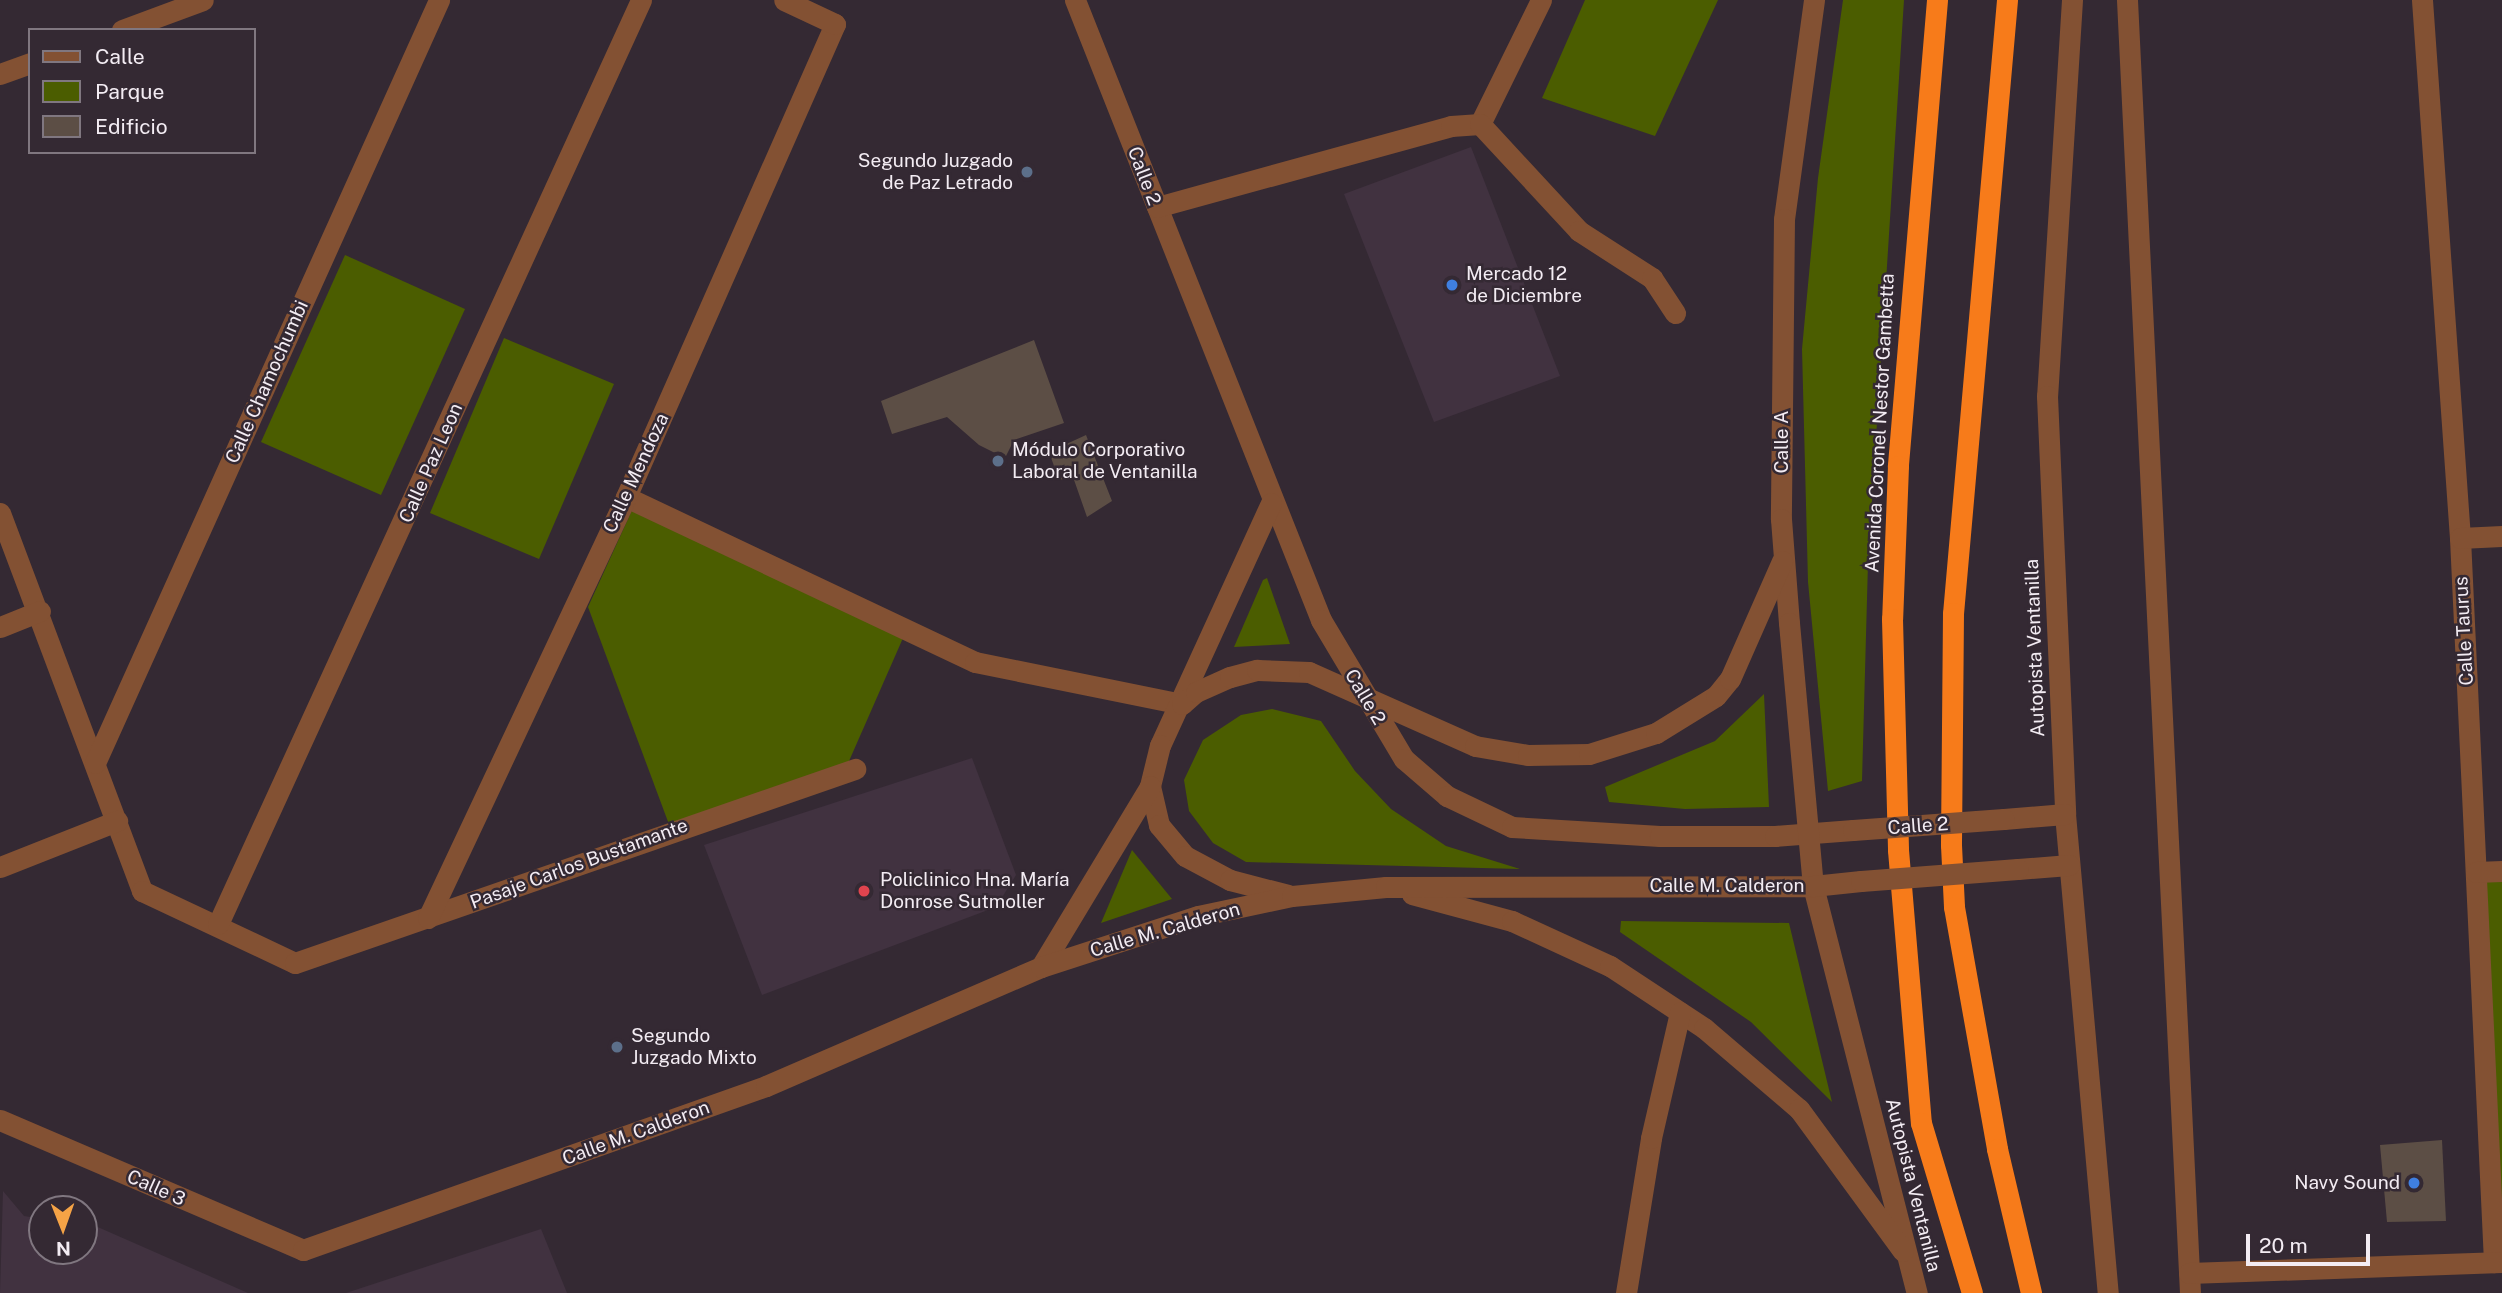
<!DOCTYPE html>
<html>
<head>
<meta charset="utf-8">
<style>
	body { margin:0 }
	#map { position:relative; width:2502px; height:1293px; overflow:hidden; background:#342933; font-family:"Public Sans",sans-serif }
	div>[style] { position:absolute }
	[style*='--x'] { left:calc(var(--x)*1px); top:calc(var(--y)*1px); width:calc(var(--w)*1px); rotate:calc(var(--a)*1deg) }
	.built>* { inset:0; background:#413240 }
	.green>* { inset:0; background:#4b5d00 }
	.building>* { inset:0; background:#5c4e45 }
	.minor>* { height:21px; margin:-10.5px; padding:0 10.5px; transform-origin:10.5px; border-radius:10.5px; background:#835133 }
	.highway>* { height:21px; margin:-10.5px; padding:0 10.5px; transform-origin:10.5px; border-radius:10.5px; background:#f77b1a }
	.minor-bridge>* { height:21px; margin:-10.5px; padding:0 10.5px; transform-origin:10.5px; border-radius:10.5px; background:#835133 }
	.dots>* { width:19px; height:19px; translate:-50% -50%; box-sizing:border-box; border:4px solid #342933; border-radius:50% }
	span { translate:-50% -50%; white-space:nowrap; text-align:center; line-height:1.15; -webkit-text-stroke:5px #342933; paint-order:stroke }
	.poi-label { font-size:19px; color:#f3ecf3 }
	.right { translate:-100% -50%; text-align:right }
	.left { translate:0 -50%; text-align:left }
	.street-label { font-size:19px; color:#f3ecf3 }
	.legend { position:absolute; left:28px; top:28px; width:228px; height:126px; box-sizing:border-box; background:#342933; border:2px solid #807780; margin:0; padding:9px 12px; list-style:none; font-size:21px; color:#f3ecf3 }
	.legend li { display:flex; align-items:center; gap:14px; height:35px }
	.legend b { width:35px; border:2px solid #807780 }
	.north { position:absolute; left:28px; top:1195px; width:70px; height:70px; box-sizing:border-box; background:#342933; border:2px solid #807780; border-radius:50%; rotate:179deg; font-size:19px; font-weight:700; line-height:28px; text-align:center; color:#f3ecf3 }
	.north::after { content:''; display:block; margin:auto; width:24px; height:32px; background:#f5a346; clip-path:polygon(50% 0,100% 100%,50% 72%,0 100%) }
	.scale { position:absolute; left:2246px; top:1234px; width:124px; height:32px; box-sizing:border-box; border:4px solid #f3ecf3; border-top:0; padding-left:9px; font-size:21px; line-height:24px; white-space:nowrap; color:#f3ecf3; -webkit-text-stroke:5px #342933; paint-order:stroke }
</style>
</head>
<body>
<div id="map">
	<div class="built">
		<i style="clip-path:polygon(1471px 147px,1560px 376px,1434px 422px,1344px 194px)"></i>
		<i style="clip-path:polygon(972px 758px,1016px 875px,996px 907px,762px 995px,704px 845px)"></i>
		<i style="clip-path:polygon(3px 1191px,24px 1216px,42px 1219px,42px 1251px,84px 1251px,84px 1221px,248px 1293px,0 1293px)"></i>
		<i style="clip-path:polygon(541px 1229px,567px 1293px,346px 1293px)"></i>
	</div>
	<div class="green">
		<i style="clip-path:polygon(1585px 0,1718px 0,1655px 136px,1542px 98px)"></i>
		<i style="clip-path:polygon(1843px 0,1904px 0,1868px 563px,1862px 781px,1828px 791px,1808px 582px,1802px 349px,1818px 178px)"></i>
		<i style="clip-path:polygon(345px 255px,465px 309px,381px 495px,261px 442px)"></i>
		<i style="clip-path:polygon(504px 338px,614px 384px,539px 559px,430px 513px)"></i>
		<i style="clip-path:polygon(633px 508px,903px 638px,846px 768px,670px 827px,588px 607px)"></i>
		<i style="clip-path:polygon(1267px 578px,1290px 644px,1234px 647px,1263px 580px)"></i>
		<i style="clip-path:polygon(1764px 694px,1769px 807px,1685px 809px,1609px 802px,1605px 787px,1715px 741px)"></i>
		<i style="clip-path:polygon(1272px 709px,1321px 721px,1355px 771px,1391px 809px,1446px 846px,1520px 869px,1246px 862px,1213px 843px,1189px 811px,1184px 780px,1203px 740px,1241px 715px)"></i>
		<i style="clip-path:polygon(1132px 850px,1172px 899px,1101px 923px)"></i>
		<i style="clip-path:polygon(2476px 872px,2502px 873px,2502px 1252px)"></i>
		<i style="clip-path:polygon(1621px 921px,1789px 923px,1832px 1102px,1751px 1022px,1620px 932px)"></i>
	</div>
	<div class="building">
		<i style="clip-path:polygon(1034px 340px,1064px 423px,1014px 440px,1005px 458px,979px 445px,947px 417px,892px 434px,881px 401px)"></i>
		<i style="clip-path:polygon(1086px 435px,1112px 501px,1087px 517px,1073px 477px,1059px 480px,1049px 452px)"></i>
		<i style="clip-path:polygon(2442px 1140px,2446px 1221px,2387px 1222px,2380px 1145px)"></i>
	</div>
	<div class="minor">
		<i style="--x:1075;--y:0;--w:667;--a:68.36"></i>
		<i style="--x:1321;--y:620;--w:162;--a:59.2"></i>
		<i style="--x:1404;--y:759;--w:57;--a:40.7"></i>
		<i style="--x:1447;--y:796;--w:72;--a:25.5"></i>
		<i style="--x:1512;--y:827;--w:148;--a:3.5"></i>
		<i style="--x:1660;--y:836;--w:115;--a:0"></i>
		<i style="--x:1775;--y:836;--w:78;--a:-4.4"></i>
		<i style="--x:1814;--y:0;--w:221;--a:97.8"></i>
		<i style="--x:1784;--y:219;--w:300;--a:90.6"></i>
		<i style="--x:1781;--y:519;--w:104;--a:85.6"></i>
		<i style="--x:1789;--y:623;--w:264;--a:84.8"></i>
		<i style="--x:1813;--y:886;--w:420;--a:75.7"></i>
		<i style="--x:2072;--y:0;--w:397;--a:93.6"></i>
		<i style="--x:2047;--y:396;--w:418;--a:87.5"></i>
		<i style="--x:2065;--y:814;--w:481;--a:84.9"></i>
		<i style="--x:2127;--y:0;--w:1295;--a:87.21"></i>
		<i style="--x:2422;--y:0;--w:539;--a:85.96"></i>
		<i style="--x:2460;--y:538;--w:725;--a:87.31"></i>
		<i style="--x:122;--y:30;--w:86;--a:-20.3"></i>
		<i style="--x:0;--y:74;--w:32;--a:-20"></i>
		<i style="--x:1480;--y:124;--w:138;--a:-63.8"></i>
		<i style="--x:1157;--y:207;--w:305;--a:-15.4"></i>
		<i style="--x:1451;--y:126;--w:29;--a:-4"></i>
		<i style="--x:1480;--y:124;--w:146;--a:47.2"></i>
		<i style="--x:1579;--y:231;--w:87;--a:32.8"></i>
		<i style="--x:1652;--y:278;--w:42;--a:56.7"></i>
		<i style="--x:626;--y:497;--w:386;--a:25.3"></i>
		<i style="--x:975;--y:662;--w:211;--a:11.5"></i>
		<i style="--x:1271;--y:503;--w:266;--a:114.6"></i>
		<i style="--x:1160;--y:745;--w:42;--a:103.7"></i>
		<i style="--x:1150;--y:786;--w:40;--a:77"></i>
		<i style="--x:1159;--y:825;--w:40;--a:50"></i>
		<i style="--x:1185;--y:856;--w:51;--a:28.1"></i>
		<i style="--x:1230;--y:880;--w:60;--a:14.5"></i>
		<i style="--x:0;--y:513;--w:404;--a:69.4"></i>
		<i style="--x:142;--y:891;--w:169;--a:25.2"></i>
		<i style="--x:295;--y:963;--w:593;--a:-19.11"></i>
		<i style="--x:2460;--y:538;--w:42;--a:-2.7"></i>
		<i style="--x:0;--y:627;--w:43;--a:-21.8"></i>
		<i style="--x:1182;--y:704;--w:18;--a:-41"></i>
		<i style="--x:1196;--y:692;--w:37;--a:-24"></i>
		<i style="--x:1230;--y:677;--w:28;--a:-15"></i>
		<i style="--x:1257;--y:670;--w:52;--a:2.2"></i>
		<i style="--x:1309;--y:672;--w:182;--a:24"></i>
		<i style="--x:1475;--y:746;--w:54;--a:9.6"></i>
		<i style="--x:1528;--y:755;--w:61;--a:-0.9"></i>
		<i style="--x:1589;--y:754;--w:70;--a:-17.4"></i>
		<i style="--x:1656;--y:733;--w:70;--a:-31.7"></i>
		<i style="--x:1716;--y:696;--w:22;--a:-51"></i>
		<i style="--x:1730;--y:679;--w:129;--a:-66.2"></i>
		<i style="--x:95;--y:763;--w:837;--a:-65.73"></i>
		<i style="--x:2004;--y:819;--w:61;--a:-4.7"></i>
		<i style="--x:0;--y:867;--w:126;--a:-21.5"></i>
		<i style="--x:2018;--y:869;--w:51;--a:-4.5"></i>
		<i style="--x:2476;--y:872;--w:26;--a:-2"></i>
		<i style="--x:1412;--y:894;--w:104;--a:15.1"></i>
		<i style="--x:1512;--y:921;--w:108;--a:24.7"></i>
		<i style="--x:1610;--y:966;--w:113;--a:33.4"></i>
		<i style="--x:1704;--y:1028;--w:125;--a:40.5"></i>
		<i style="--x:1799;--y:1109;--w:176;--a:53.8"></i>
		<i style="--x:428;--y:918;--w:465;--a:-64.8"></i>
		<i style="--x:626;--y:497;--w:517;--a:-66.16"></i>
		<i style="--x:835;--y:24;--w:56;--a:-154.8"></i>
		<i style="--x:218;--y:924;--w:1016;--a:-65.4"></i>
		<i style="--x:1041;--y:967;--w:211;--a:-58.9"></i>
		<i style="--x:0;--y:1120;--w:330;--a:23.2"></i>
		<i style="--x:303;--y:1250;--w:491;--a:-19.5"></i>
		<i style="--x:766;--y:1086;--w:300;--a:-23.4"></i>
		<i style="--x:1041;--y:967;--w:165;--a:-18"></i>
		<i style="--x:1198;--y:916;--w:96;--a:-12"></i>
		<i style="--x:1292;--y:896;--w:94;--a:-5.5"></i>
		<i style="--x:1386;--y:887;--w:427;--a:-0.1"></i>
		<i style="--x:1813;--y:886;--w:48;--a:-5.9"></i>
		<i style="--x:2189;--y:1273;--w:313;--a:-2"></i>
		<i style="--x:1626;--y:1293;--w:157;--a:-80.8"></i>
		<i style="--x:1651;--y:1138;--w:129;--a:-77"></i>
	</div>
	<div class="highway">
		<i style="--x:1937;--y:0;--w:468;--a:94.8"></i>
		<i style="--x:1898;--y:466;--w:153;--a:92.2"></i>
		<i style="--x:1892;--y:619;--w:231;--a:88.5"></i>
		<i style="--x:1898;--y:850;--w:274;--a:85.2"></i>
		<i style="--x:1921;--y:1123;--w:177;--a:73.3"></i>
		<i style="--x:2007;--y:0;--w:615;--a:95.03"></i>
		<i style="--x:1953;--y:613;--w:232;--a:90.5"></i>
		<i style="--x:1951;--y:845;--w:62;--a:87.2"></i>
		<i style="--x:1954;--y:907;--w:246;--a:79.9"></i>
		<i style="--x:1997;--y:1149;--w:148;--a:76.7"></i>
	</div>
	<div class="minor-bridge">
		<i style="--x:1853;--y:830;--w:151;--a:-4.2"></i>
		<i style="--x:1861;--y:881;--w:157;--a:-4.4"></i>
	</div>
	<div class="dots">
		<i style="left:1027px;top:172px;background:#5c6f8a"></i>
		<i style="left:1452px;top:285px;background:#3f7fe0"></i>
		<i style="left:998px;top:461px;background:#5c6f8a"></i>
		<i style="left:864px;top:891px;background:#e0444e"></i>
		<i style="left:617px;top:1047px;background:#5c6f8a"></i>
		<i style="left:2414px;top:1183px;background:#3f7fe0"></i>
	</div>
	<div class="poi-label">
		<span class="right" style="left:1013px;top:172px">Segundo Juzgado<br>de Paz Letrado</span>
		<span class="left" style="left:1466px;top:285px">Mercado 12<br>de Diciembre</span>
		<span class="left" style="left:1012px;top:461px">Módulo Corporativo<br>Laboral de Ventanilla</span>
		<span class="left" style="left:880px;top:891px">Policlinico Hna. María<br>Donrose Sutmoller</span>
		<span class="left" style="left:631px;top:1047px">Segundo<br>Juzgado Mixto</span>
		<span class="right" style="left:2400px;top:1183px">Navy Sound</span>
	</div>
	<div class="street-label">
		<span style="left:1144px;top:176px;rotate:69deg">Calle 2</span>
		<span style="left:267px;top:382px;rotate:-66deg">Calle Chamochumbi</span>
		<span style="left:1880px;top:423px;rotate:-87deg">Avenida Coronel Nestor Gambetta</span>
		<span style="left:1782px;top:442px;rotate:-90deg">Calle A</span>
		<span style="left:431px;top:463px;rotate:-66deg">Calle Paz Leon</span>
		<span style="left:636px;top:473px;rotate:-65deg">Calle Mendoza</span>
		<span style="left:2464px;top:631px;rotate:-93deg">Calle Taurus</span>
		<span style="left:2035px;top:648px;rotate:-92deg">Autopista Ventanilla</span>
		<span style="left:1365px;top:697px;rotate:59deg">Calle 2</span>
		<span style="left:1918px;top:826px;rotate:-4deg">Calle 2</span>
		<span style="left:579px;top:864px;rotate:-20deg">Pasaje Carlos Bustamante</span>
		<span style="left:1727px;top:886px">Calle M. Calderon</span>
		<span style="left:1165px;top:930px;rotate:-16deg">Calle M. Calderon</span>
		<span style="left:636px;top:1133px;rotate:-20deg">Calle M. Calderon</span>
		<span style="left:1913px;top:1185px;rotate:76deg">Autopista Ventanilla</span>
		<span style="left:156px;top:1188px;rotate:24deg">Calle 3</span>
	</div>
	<ul class="legend">
	<li><b style="height:9px;background:#835133"></b>Calle</li>
	<li><b style="height:19px;background:#4b5d00"></b>Parque</li>
	<li><b style="height:19px;background:#5c4e45"></b>Edificio</li>
	</ul>
	<div class="north">N</div>
	<div class="scale">20 m</div>
</div>
</body>
</html>
